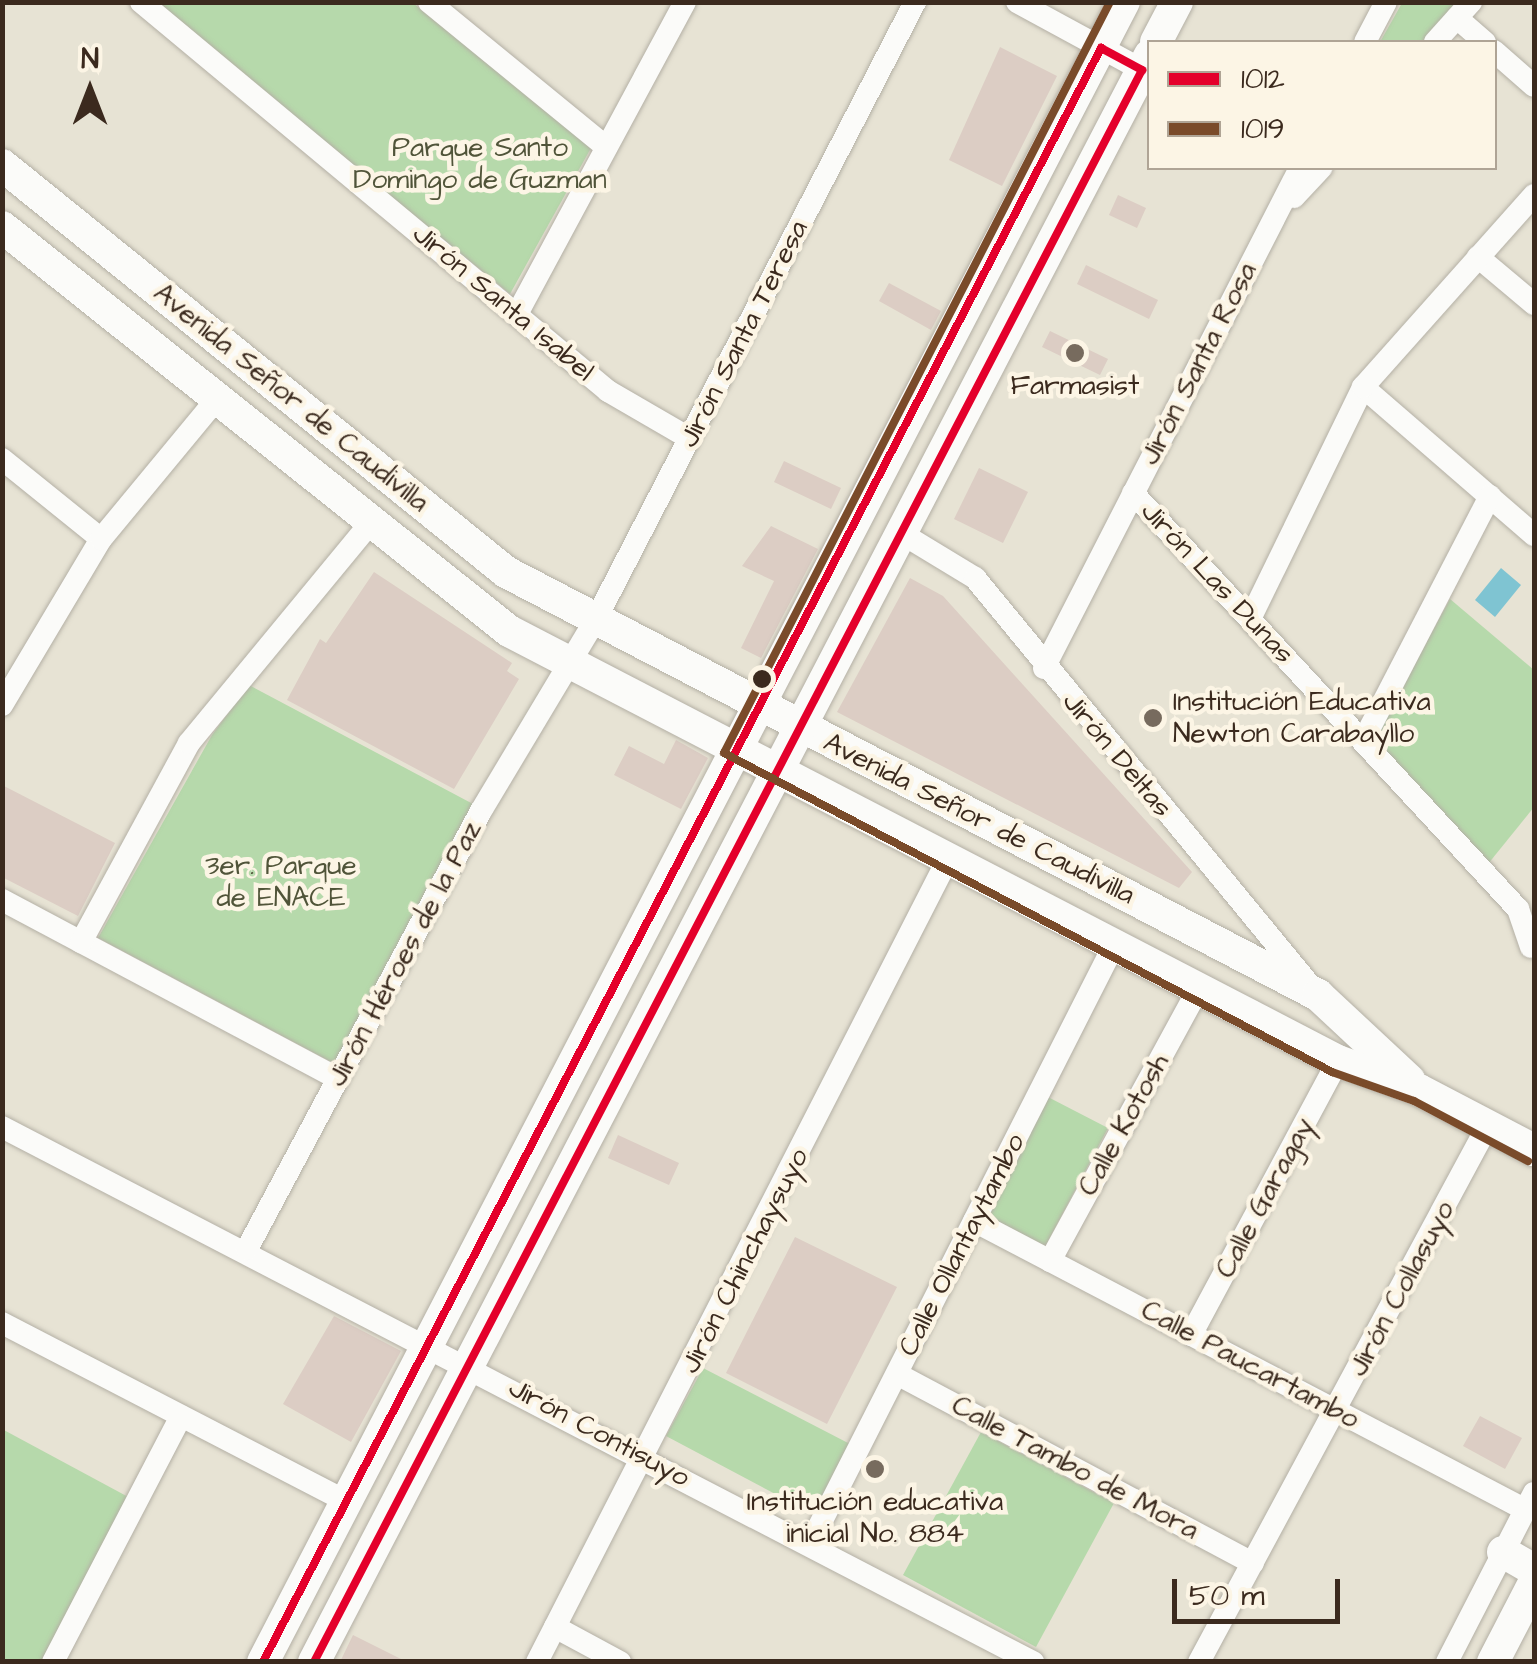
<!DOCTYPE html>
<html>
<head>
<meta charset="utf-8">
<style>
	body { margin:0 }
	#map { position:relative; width:1537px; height:1664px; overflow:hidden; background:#e7e3d4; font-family:"Architects Daughter",sans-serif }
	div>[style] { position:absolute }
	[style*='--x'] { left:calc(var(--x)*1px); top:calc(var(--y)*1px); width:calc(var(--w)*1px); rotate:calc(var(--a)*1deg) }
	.green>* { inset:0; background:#b6d9ab }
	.water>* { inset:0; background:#7fc4d2 }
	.building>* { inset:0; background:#dccdc4 }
	.roads { filter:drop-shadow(0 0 2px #b4b0a5) drop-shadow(0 0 2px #b4b0a5) }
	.street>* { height:22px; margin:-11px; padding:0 11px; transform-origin:11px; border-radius:11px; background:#fbfbf9 }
	.secondary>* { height:32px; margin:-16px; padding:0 16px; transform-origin:16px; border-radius:16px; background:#fbfbf9 }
	.bus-1>* { height:8px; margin:-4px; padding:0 4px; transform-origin:4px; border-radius:4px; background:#e4002b }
	.bus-2>* { height:8px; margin:-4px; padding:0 4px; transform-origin:4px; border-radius:4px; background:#7a4b2a }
	.dots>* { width:28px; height:28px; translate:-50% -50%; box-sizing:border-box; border:5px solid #fcf5e5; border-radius:50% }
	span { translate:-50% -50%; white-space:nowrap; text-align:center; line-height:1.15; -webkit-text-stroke:9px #fcf5e5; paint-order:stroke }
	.park-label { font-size:28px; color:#505439 }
	.street-label { font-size:28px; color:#3b2a1e }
	.poi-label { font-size:28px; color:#3b2a1e }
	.left { translate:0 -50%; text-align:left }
	.frame { position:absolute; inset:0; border:5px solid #3b2a1e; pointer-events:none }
	.legend { position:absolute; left:1147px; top:40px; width:350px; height:130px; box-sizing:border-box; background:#fcf5e5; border:2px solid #afa495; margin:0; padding:12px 18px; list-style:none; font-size:30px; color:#3b2a1e }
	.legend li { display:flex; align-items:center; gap:20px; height:50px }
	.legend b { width:50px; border:2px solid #afa495 }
	.north { position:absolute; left:40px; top:40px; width:100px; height:100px; -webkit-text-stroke:8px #fcf5e5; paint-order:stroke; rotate:0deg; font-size:28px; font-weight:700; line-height:40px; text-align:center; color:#3b2a1e }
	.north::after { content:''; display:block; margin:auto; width:35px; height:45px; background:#3b2a1e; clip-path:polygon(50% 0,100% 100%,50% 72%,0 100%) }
	.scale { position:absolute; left:1172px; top:1579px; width:168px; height:45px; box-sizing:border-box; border:5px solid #3b2a1e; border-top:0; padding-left:12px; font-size:30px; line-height:35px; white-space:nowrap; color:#3b2a1e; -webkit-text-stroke:8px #fcf5e5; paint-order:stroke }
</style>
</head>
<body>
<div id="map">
	<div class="green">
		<i style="clip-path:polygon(155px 3px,413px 3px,591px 148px,510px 294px)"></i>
		<i style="clip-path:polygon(1402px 3px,1458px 3px,1422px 42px,1380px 42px)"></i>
		<i style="clip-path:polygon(1450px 599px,1534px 670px,1534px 807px,1488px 864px,1374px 738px)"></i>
		<i style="clip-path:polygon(249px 685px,473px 804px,335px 1064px,98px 938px,212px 735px)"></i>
		<i style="clip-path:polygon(1046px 1096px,1108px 1128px,1045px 1247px,983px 1214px)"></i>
		<i style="clip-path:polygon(703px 1368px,850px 1444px,813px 1514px,666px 1436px)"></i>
		<i style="clip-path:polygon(2px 1429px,132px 1499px,46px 1661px,3px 1661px)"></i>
		<i style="clip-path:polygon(981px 1432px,1114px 1503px,1036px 1647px,903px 1575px)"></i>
	</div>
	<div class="water">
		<i style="clip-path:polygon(1501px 568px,1521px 585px,1495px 617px,1475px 600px)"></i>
	</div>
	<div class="building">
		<i style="clip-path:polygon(1000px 47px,1057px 76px,1002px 186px,949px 160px)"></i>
		<i style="clip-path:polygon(1118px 195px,1146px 208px,1137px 228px,1109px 215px)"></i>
		<i style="clip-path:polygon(1086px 265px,1158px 300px,1149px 319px,1077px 284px)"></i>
		<i style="clip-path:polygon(889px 283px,941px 311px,931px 330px,879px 301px)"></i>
		<i style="clip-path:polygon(1050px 331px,1108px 359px,1100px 375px,1042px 347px)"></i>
		<i style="clip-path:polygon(784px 461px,841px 488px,831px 509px,774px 482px)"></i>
		<i style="clip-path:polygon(979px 468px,1028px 492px,1003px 543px,954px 519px)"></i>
		<i style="clip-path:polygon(771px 526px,818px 549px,761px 658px,741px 648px,774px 581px,742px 566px)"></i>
		<i style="clip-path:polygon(374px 572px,512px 663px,507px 671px,519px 679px,454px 789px,287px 700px,320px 639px,326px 643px)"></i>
		<i style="clip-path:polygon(910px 578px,943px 596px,1192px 872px,1179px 888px,837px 712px)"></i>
		<i style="clip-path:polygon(676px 740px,708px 758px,681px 809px,614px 775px,629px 746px,664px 764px)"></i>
		<i style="clip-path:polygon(2px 785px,115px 843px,78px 916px,2px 877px)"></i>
		<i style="clip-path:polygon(618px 1135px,679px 1163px,669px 1185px,608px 1158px)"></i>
		<i style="clip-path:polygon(795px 1237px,897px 1287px,827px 1424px,726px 1373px)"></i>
		<i style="clip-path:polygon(334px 1316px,401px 1351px,351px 1442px,283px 1404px)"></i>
		<i style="clip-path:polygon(1480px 1416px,1522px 1438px,1505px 1469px,1463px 1446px)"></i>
		<i style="clip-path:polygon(353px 1635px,407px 1662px,340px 1662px)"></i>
	</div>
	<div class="roads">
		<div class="street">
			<i style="--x:141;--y:2;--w:608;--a:39.79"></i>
			<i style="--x:608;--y:391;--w:94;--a:30.1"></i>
			<i style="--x:429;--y:2;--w:229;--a:39.3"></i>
			<i style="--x:1017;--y:2;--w:142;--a:28.5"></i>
			<i style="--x:1457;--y:18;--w:37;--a:41"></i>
			<i style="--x:1365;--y:42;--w:45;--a:-62.3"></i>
			<i style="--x:1435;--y:42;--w:54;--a:-48"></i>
			<i style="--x:1494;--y:51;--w:53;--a:41.2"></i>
			<i style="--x:1294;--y:197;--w:40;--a:-47"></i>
			<i style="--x:1478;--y:257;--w:73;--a:40"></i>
			<i style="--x:517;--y:314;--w:354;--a:-61.7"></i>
			<i style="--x:1363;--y:387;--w:226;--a:40.9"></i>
			<i style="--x:2;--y:459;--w:127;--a:38.9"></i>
			<i style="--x:1133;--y:493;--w:567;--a:47.22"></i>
			<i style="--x:1518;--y:909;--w:40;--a:71.1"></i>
			<i style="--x:901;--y:533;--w:87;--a:31.3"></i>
			<i style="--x:975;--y:578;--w:524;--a:50.57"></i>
			<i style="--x:1250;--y:619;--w:258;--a:-64"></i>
			<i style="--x:1363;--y:387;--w:257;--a:-48.3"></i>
			<i style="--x:1044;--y:668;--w:562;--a:-62.89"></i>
			<i style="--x:2;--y:705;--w:193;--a:-59.2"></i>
			<i style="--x:101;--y:539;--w:180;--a:-50.4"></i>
			<i style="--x:1363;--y:741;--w:276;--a:-62.6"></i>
			<i style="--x:2;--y:900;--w:381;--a:28"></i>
			<i style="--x:81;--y:942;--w:226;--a:-61.5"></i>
			<i style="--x:189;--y:743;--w:283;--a:-50.5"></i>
			<i style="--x:2;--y:1127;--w:1162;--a:27.43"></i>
			<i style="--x:974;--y:1221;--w:623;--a:27.63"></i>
			<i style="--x:247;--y:1249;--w:497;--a:-61.9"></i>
			<i style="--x:481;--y:811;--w:224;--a:-59.1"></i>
			<i style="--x:596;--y:619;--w:695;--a:-62.66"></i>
			<i style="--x:1050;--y:1261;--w:310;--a:-61.4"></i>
			<i style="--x:2;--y:1323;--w:387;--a:27.4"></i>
			<i style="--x:1191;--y:1335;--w:311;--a:-61.8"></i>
			<i style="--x:897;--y:1374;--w:403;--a:28"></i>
			<i style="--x:810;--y:1544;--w:672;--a:-63.09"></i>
			<i style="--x:555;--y:1627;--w:74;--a:28.3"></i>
			<i style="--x:53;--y:1662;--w:277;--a:-62.5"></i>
			<i style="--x:537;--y:1662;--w:902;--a:-62.9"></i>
			<i style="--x:1199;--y:1662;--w:610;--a:-61.71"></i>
			<i style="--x:1447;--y:1662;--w:190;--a:-62.8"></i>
		</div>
		<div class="secondary">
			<i style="--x:1156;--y:42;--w:45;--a:-62.3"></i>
			<i style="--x:2;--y:165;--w:648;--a:38.92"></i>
			<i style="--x:506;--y:572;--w:916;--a:27.52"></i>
			<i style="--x:1318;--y:995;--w:125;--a:43"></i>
			<i style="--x:2;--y:227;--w:648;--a:38.55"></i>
			<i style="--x:509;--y:631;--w:934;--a:27.42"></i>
			<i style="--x:1338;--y:1061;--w:86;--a:19.7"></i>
			<i style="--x:1419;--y:1090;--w:130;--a:27.6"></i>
			<i style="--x:1503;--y:1552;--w:36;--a:30"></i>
			<i style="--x:263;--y:1662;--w:1870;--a:-62.59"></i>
			<i style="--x:314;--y:1662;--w:1811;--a:-62.52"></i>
			<i style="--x:1493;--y:1662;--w:89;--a:-62.6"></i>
		</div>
	</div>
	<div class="bus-1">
		<i style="--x:263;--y:1662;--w:1819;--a:-62.56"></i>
		<i style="--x:1101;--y:48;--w:47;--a:28.2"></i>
		<i style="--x:1142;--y:70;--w:1794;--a:117.48"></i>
	</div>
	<div class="bus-2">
		<i style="--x:1110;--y:2;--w:844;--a:117.2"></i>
		<i style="--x:724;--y:753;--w:687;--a:27.68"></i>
		<i style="--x:1332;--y:1072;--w:87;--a:19.5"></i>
		<i style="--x:1414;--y:1101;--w:129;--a:27.8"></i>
	</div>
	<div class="dots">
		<i style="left:1075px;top:353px;background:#776b5e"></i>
		<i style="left:762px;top:679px;background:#3b2a1e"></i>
		<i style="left:1153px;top:718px;background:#776b5e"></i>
		<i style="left:875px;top:1469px;background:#776b5e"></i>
	</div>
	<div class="park-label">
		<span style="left:480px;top:164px">Parque Santo<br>Domingo de Guzman</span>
		<span style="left:281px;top:882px">3er. Parque<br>de ENACE</span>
	</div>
	<div class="street-label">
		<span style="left:503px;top:303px;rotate:40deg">Jirón Santa Isabel</span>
		<span style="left:744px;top:334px;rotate:-63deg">Jirón Santa Teresa</span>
		<span style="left:1199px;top:364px;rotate:-63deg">Jirón Santa Rosa</span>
		<span style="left:291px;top:398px;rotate:39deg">Avenida Señor de Caudivilla</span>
		<span style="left:1217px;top:583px;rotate:47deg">Jirón Las Dunas</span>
		<span style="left:1117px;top:755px;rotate:50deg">Jirón Deltas</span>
		<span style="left:979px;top:819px;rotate:27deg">Avenida Señor de Caudivilla</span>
		<span style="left:405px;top:954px;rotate:-62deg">Jirón Héroes de la Paz</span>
		<span style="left:1124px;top:1125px;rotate:-61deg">Calle Kotosh</span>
		<span style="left:1265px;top:1198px;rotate:-62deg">Calle Garagay</span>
		<span style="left:962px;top:1245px;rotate:-63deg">Calle Ollantaytambo</span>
		<span style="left:745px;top:1261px;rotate:-63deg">Jirón Chinchaysuyo</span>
		<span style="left:1402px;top:1289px;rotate:-62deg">Jirón Collasuyo</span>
		<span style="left:1250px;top:1365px;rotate:28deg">Calle Paucartambo</span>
		<span style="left:599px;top:1433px;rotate:28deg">Jirón Contisuyo</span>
		<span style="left:1075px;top:1468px;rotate:28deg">Calle Tambo de Mora</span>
	</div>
	<div class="poi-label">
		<span style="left:1075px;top:386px">Farmasist</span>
		<span class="left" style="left:1173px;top:718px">Institución Educativa<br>Newton Carabayllo</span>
		<span style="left:875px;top:1518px">Institución educativa<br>inicial No. 884</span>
	</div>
	<div class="frame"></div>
	<ul class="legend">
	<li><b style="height:12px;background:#e4002b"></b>1012</li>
	<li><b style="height:12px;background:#7a4b2a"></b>1019</li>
	</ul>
	<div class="north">N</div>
	<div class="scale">50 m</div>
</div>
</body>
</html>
